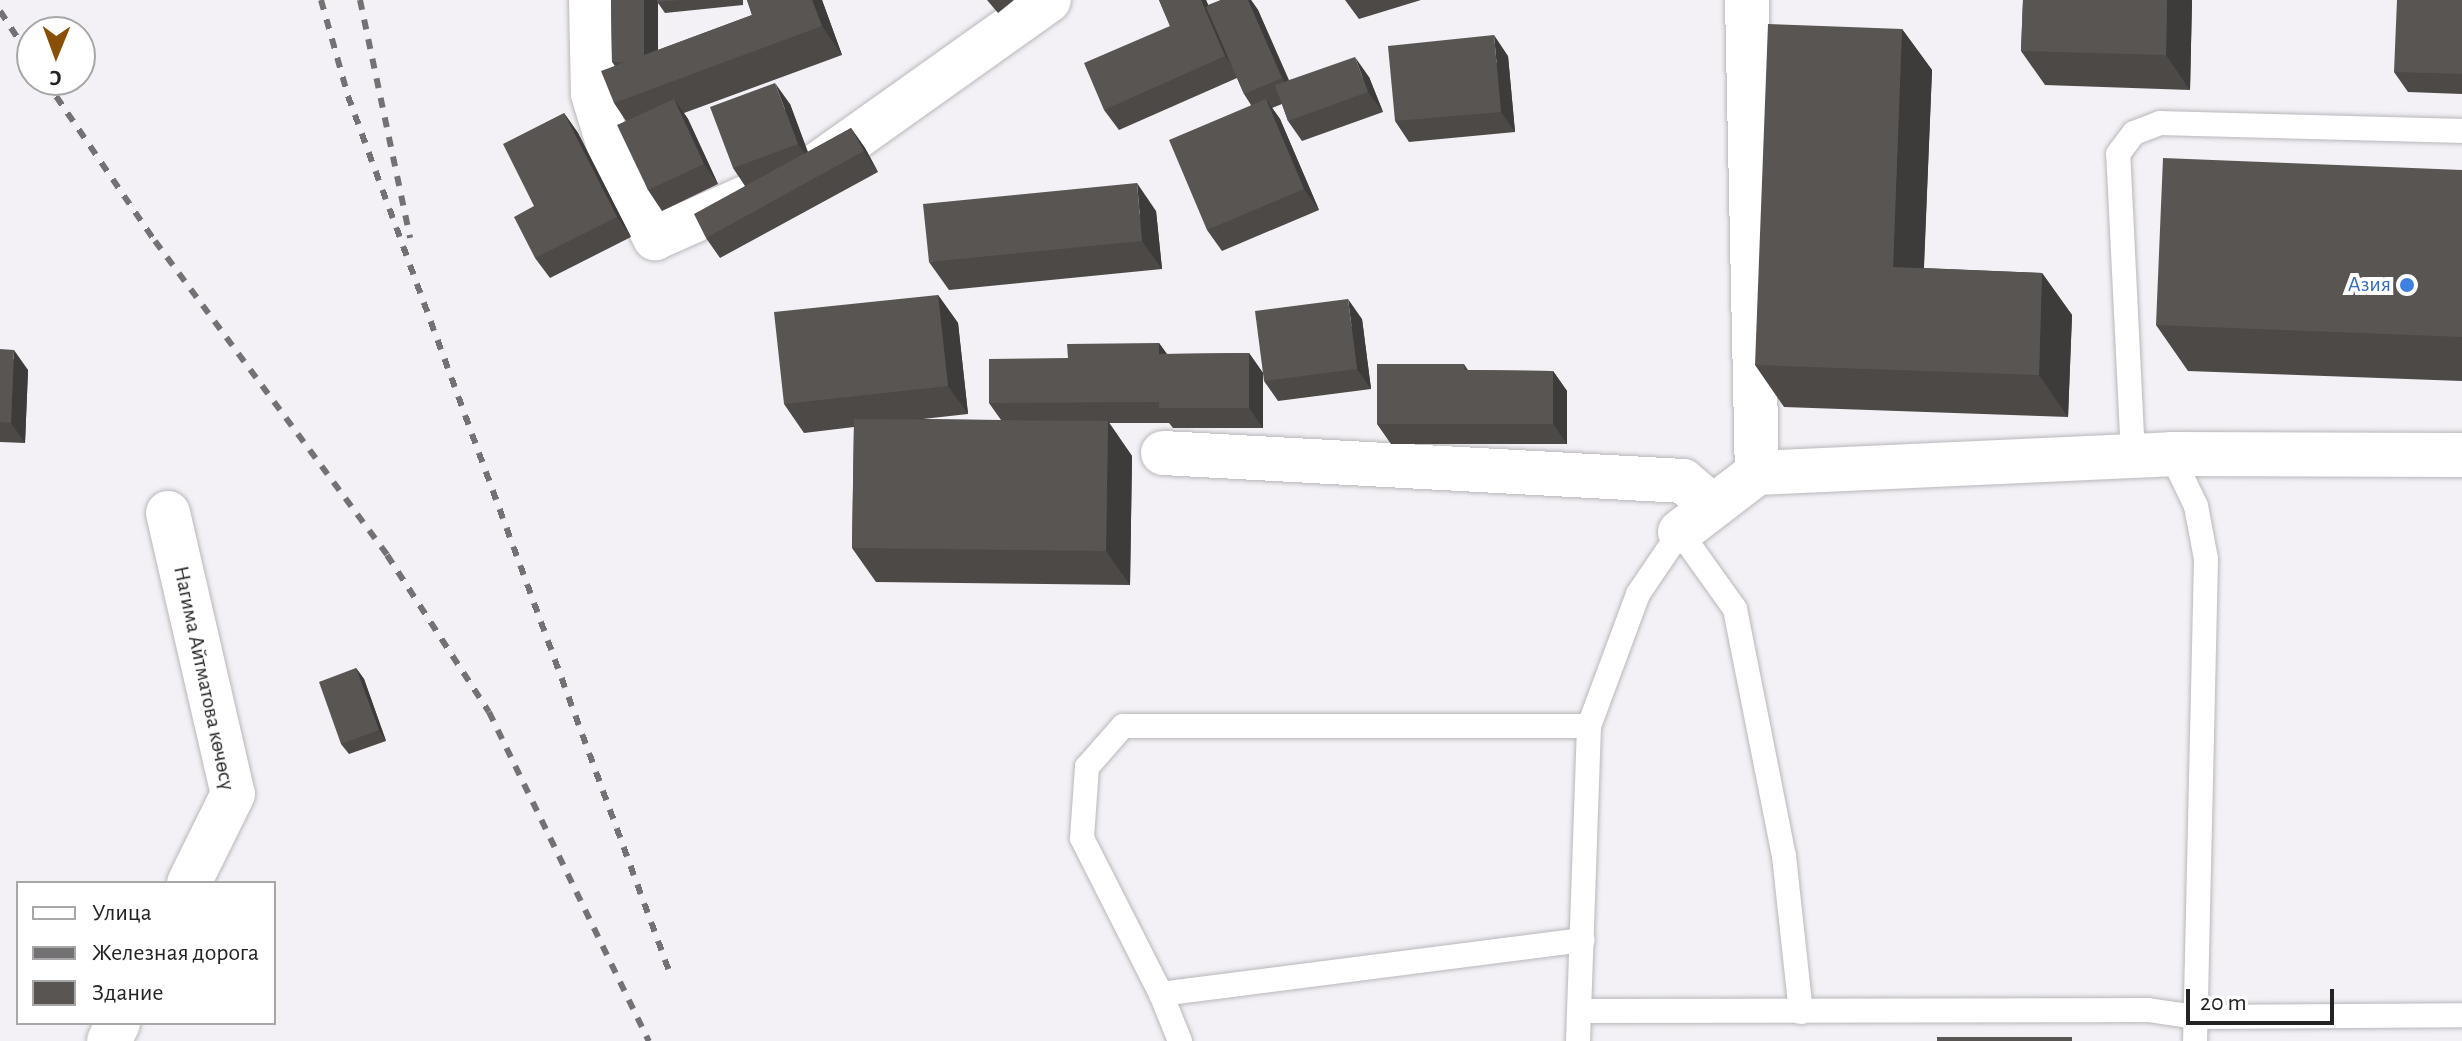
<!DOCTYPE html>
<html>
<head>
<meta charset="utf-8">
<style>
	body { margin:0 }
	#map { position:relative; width:2462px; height:1041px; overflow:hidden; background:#f3f1f5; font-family:"Alegreya Sans",sans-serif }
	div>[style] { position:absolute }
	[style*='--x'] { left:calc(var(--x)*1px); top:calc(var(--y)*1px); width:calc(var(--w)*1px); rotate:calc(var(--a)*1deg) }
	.roads { filter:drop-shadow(0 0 2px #b9b7bb) drop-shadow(0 0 2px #b9b7bb) }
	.service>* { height:24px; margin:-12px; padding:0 12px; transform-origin:12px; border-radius:12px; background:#fff }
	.minor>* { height:44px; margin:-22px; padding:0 22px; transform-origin:22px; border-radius:22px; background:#fff }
	.rail>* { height:6px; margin-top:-3px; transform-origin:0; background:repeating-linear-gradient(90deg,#737174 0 10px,transparent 0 20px) }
	.wall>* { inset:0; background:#4d4947 }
	.shaded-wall>* { inset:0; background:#3e3c3a }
	.building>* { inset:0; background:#595553 }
	.dots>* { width:22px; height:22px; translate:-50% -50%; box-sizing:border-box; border:4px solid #fff; border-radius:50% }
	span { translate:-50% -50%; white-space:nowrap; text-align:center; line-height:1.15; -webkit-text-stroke:8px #fff; paint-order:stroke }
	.shop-label { font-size:22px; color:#366cbe }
	.right { translate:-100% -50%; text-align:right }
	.street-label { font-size:22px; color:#242324 }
	.legend { position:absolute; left:16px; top:881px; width:260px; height:144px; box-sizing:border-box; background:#fff; border:2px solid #a7a7a7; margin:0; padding:10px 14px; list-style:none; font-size:24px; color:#242324 }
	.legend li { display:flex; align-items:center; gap:16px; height:40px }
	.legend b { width:40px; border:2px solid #a7a7a7 }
	.north { position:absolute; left:16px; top:16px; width:80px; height:80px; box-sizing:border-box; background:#fff; border:2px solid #a7a7a7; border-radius:50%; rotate:181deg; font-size:22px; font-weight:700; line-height:32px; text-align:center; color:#242324 }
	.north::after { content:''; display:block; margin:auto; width:28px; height:36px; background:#895005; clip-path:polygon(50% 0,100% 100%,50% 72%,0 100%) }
	.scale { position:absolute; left:2186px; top:989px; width:148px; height:36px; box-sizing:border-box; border:4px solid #242324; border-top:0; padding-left:10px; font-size:24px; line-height:28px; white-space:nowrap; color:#242324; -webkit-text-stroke:6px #fff; paint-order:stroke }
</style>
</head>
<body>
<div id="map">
	<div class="roads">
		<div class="service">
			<i style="--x:2171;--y:454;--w:58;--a:64.3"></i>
			<i style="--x:2196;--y:506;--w:54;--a:79.3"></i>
			<i style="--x:2206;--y:559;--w:482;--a:91.3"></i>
			<i style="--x:2133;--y:456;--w:302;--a:-92.8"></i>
			<i style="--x:2118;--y:154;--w:26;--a:-53"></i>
			<i style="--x:2134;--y:133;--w:28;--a:-21"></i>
			<i style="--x:2160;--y:123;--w:302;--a:1.5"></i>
			<i style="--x:1161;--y:994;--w:425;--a:-7.3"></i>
			<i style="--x:1580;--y:1011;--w:568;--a:-0.1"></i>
			<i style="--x:2148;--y:1010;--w:49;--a:8.3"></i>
			<i style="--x:2196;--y:1017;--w:266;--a:-0.4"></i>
			<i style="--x:1180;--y:1041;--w:51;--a:-112"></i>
			<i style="--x:1161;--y:994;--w:175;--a:-116.9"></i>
			<i style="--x:1082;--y:838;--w:71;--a:-86"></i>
			<i style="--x:1087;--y:767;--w:55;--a:-48.7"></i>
			<i style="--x:1123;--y:726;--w:466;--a:0"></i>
			<i style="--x:1578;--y:1041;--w:315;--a:-88"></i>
			<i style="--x:1589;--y:726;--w:141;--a:-69.6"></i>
			<i style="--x:1638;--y:594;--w:75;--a:-55.9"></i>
			<i style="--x:1680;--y:532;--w:95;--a:54.5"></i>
			<i style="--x:1735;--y:609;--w:252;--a:78.8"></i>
			<i style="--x:1784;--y:856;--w:157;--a:83.8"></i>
		</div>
		<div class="minor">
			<i style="--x:591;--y:0;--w:94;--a:88.8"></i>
			<i style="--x:593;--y:94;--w:69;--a:73.1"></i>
			<i style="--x:613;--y:160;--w:89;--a:61.7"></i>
			<i style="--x:655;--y:238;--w:104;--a:-23.9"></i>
			<i style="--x:1747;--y:0;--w:473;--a:88.8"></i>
			<i style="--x:810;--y:170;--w:293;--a:-35.4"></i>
			<i style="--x:1163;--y:453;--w:521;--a:3.08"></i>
			<i style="--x:1683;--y:481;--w:39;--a:40"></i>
			<i style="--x:168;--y:513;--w:288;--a:77"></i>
			<i style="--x:233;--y:794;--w:99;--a:116.3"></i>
			<i style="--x:1680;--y:532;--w:97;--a:-37.5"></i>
			<i style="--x:1757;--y:473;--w:414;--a:-2.6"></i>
			<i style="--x:2171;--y:454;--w:291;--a:0.2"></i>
			<i style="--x:109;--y:1041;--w:20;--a:-63"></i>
		</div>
	</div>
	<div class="rail">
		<i style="--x:321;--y:0;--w:100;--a:74.3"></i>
		<i style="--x:348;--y:96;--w:932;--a:69.85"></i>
		<i style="--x:360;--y:0;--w:243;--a:78.1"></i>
		<i style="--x:0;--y:11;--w:59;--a:56.9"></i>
		<i style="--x:45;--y:80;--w:195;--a:55.7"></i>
		<i style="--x:155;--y:241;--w:390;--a:53.5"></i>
		<i style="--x:387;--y:555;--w:187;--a:57"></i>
		<i style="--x:489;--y:712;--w:366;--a:64.1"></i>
	</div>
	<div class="wall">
		<i style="clip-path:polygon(611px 0,743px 0,743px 5px,665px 13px,658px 3px,658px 50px,752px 15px,747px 0,822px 0,842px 55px,684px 113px,688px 119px,718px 184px,662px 211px,648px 190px,626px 121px,614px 103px,615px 66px,612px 62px)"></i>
		<i style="clip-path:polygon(987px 0,1014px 0,998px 13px)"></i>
		<i style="clip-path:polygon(1159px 0,1206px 0,1208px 5px,1221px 0,1251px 0,1258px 10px,1289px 80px,1369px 77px,1383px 112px,1302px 141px,1288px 121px,1282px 104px,1272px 108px,1280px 119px,1319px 210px,1222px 251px,1207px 230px,1251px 105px,1244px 94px,1237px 78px,1119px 130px,1104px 110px,1170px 26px)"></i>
		<i style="clip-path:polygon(1345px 0,1421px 0,1359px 19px)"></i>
		<i style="clip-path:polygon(2023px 0,2192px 0,2190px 90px,2045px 85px,2021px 51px)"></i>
		<i style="clip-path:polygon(2462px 0,2462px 94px,2408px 92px,2394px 72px)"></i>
		<i style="clip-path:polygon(1902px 29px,1932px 70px,1924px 268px,2042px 273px,2072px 315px,2068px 417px,1784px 407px,1755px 365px)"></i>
		<i style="clip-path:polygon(1508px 56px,1515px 132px,1409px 142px,1395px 121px)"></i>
		<i style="clip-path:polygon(790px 104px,808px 152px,851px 128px,865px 148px,878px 172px,720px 258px,706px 238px,745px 186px,733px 168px)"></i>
		<i style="clip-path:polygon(564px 113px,578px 133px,631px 237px,550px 278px,535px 258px,534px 206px)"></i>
		<i style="clip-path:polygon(2462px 170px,2462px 381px,2188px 371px,2156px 325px)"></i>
		<i style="clip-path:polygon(1156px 211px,1162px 269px,949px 290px,929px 262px)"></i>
		<i style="clip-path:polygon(938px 295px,958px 323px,968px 414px,923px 419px,1001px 420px,989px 403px,1068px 358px,1159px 343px,1167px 354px,1249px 353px,1263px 373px,1263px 428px,1173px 428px,1169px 423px,1109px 423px,1132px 456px,1130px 585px,876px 582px,852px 548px,854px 427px,804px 433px,784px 404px)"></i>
		<i style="clip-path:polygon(1362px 319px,1371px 389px,1278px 401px,1264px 381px)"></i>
		<i style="clip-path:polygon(0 349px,28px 370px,25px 443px,0 442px)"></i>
		<i style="clip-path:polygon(1464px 364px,1468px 370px,1553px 371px,1567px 391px,1567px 444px,1391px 444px,1377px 424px)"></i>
		<i style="clip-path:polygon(356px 668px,364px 679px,386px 741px,349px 754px,341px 744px)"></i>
	</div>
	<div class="shaded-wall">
		<i style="clip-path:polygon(644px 0,658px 0,658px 82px,644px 62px)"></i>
		<i style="clip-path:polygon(812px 0,822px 0,842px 55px,822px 26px)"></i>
		<i style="clip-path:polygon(1201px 0,1206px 0,1240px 76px,1225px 56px)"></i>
		<i style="clip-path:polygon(1248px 0,1251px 0,1258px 10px,1296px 98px,1282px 78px)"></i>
		<i style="clip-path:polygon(2167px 0,2192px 0,2190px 90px,2166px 55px)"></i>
		<i style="clip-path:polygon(1902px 29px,1932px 70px,1922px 309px,1893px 267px)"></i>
		<i style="clip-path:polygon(1494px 35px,1508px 56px,1515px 132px,1501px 112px)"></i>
		<i style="clip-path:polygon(1355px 57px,1369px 77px,1383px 112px,1368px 92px)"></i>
		<i style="clip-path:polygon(775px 83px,790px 104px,812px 164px,798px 144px)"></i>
		<i style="clip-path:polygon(674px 99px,688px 119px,718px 184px,704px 164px)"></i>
		<i style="clip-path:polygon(1266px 99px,1280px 119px,1319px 210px,1304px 189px)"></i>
		<i style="clip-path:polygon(564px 113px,578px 133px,631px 237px,617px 217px)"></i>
		<i style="clip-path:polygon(851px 128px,865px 148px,878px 172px,864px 151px)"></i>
		<i style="clip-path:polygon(1137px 183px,1156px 211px,1162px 269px,1142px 241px)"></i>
		<i style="clip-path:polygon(2042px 273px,2072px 315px,2068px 417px,2039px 375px)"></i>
		<i style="clip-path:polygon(938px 295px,958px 323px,968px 414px,948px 386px)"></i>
		<i style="clip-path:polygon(1348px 299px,1362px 319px,1371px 389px,1357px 369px)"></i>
		<i style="clip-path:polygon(1159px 343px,1173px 363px,1159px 354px)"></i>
		<i style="clip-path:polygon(14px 350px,28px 370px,25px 443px,11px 423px)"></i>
		<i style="clip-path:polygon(1249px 353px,1263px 373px,1263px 428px,1249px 408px)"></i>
		<i style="clip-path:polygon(1553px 371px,1567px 391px,1567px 444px,1553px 424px)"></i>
		<i style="clip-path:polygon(1108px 421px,1132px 456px,1130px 585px,1106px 551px)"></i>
		<i style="clip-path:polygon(356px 668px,364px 679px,386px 741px,379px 730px)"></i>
	</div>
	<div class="building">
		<i style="clip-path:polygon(611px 0,644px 0,644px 55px,626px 62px,612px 62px)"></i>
		<i style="clip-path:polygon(657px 0,680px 0,657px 2px)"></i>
		<i style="clip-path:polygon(747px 0,812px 0,822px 26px,614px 103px,601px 71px,752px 15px)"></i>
		<i style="clip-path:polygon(1159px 0,1201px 0,1225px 56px,1104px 110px,1084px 63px,1170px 26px)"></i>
		<i style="clip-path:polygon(1221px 0,1248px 0,1282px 78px,1244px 94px,1206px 7px)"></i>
		<i style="clip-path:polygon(2023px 0,2167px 0,2166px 55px,2021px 51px)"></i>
		<i style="clip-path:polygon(2397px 0,2462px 0,2462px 74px,2394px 72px)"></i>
		<i style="clip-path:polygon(1768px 24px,1902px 29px,1893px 267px,2042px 273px,2039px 375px,1755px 365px)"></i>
		<i style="clip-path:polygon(1494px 35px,1501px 112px,1395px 121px,1388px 46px)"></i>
		<i style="clip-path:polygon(1355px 57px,1368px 92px,1288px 121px,1275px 85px)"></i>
		<i style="clip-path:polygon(775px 83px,798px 144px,733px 168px,710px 107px)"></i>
		<i style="clip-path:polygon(674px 99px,704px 164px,648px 190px,617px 125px)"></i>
		<i style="clip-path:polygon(1266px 99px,1304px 189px,1207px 230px,1169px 140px)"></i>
		<i style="clip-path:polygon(564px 113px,617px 217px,535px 258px,514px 217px,534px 206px,503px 144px)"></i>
		<i style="clip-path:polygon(851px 128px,864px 151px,706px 238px,694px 214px)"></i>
		<i style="clip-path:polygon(2163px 158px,2462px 170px,2462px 337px,2156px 325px)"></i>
		<i style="clip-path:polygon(1137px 183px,1142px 241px,929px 262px,923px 204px)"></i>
		<i style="clip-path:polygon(938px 295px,948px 386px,784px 404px,774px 312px)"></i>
		<i style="clip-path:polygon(1348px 299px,1357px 369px,1264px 381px,1255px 311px)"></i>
		<i style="clip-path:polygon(1159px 343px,1159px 354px,1249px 353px,1249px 408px,1159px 408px,1159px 402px,989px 403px,989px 359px,1068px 358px,1067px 344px)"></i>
		<i style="clip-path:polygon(0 349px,14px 350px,11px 423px,0 422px)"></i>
		<i style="clip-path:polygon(1377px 364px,1464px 364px,1464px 370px,1553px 371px,1553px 424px,1377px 424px)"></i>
		<i style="clip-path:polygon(854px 419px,1108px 421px,1106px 551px,852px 548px)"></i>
		<i style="clip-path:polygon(356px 668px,379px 730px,341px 744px,319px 682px)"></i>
		<i style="clip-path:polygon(1937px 1037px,2072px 1037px,2072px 1041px,1937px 1041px)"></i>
	</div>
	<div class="dots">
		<i style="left:2407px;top:285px;background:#3f7fe0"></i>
	</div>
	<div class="shop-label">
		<span class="right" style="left:2391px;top:285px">Азия</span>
	</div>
	<div class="street-label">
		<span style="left:204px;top:678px;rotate:78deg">Нагима Айтматова көчөсү</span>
	</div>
	<ul class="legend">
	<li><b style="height:10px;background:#fff"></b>Улица</li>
	<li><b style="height:10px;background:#737174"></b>Железная дорога</li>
	<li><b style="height:22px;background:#595553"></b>Здание</li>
	</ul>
	<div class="north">С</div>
	<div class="scale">20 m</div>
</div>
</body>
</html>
